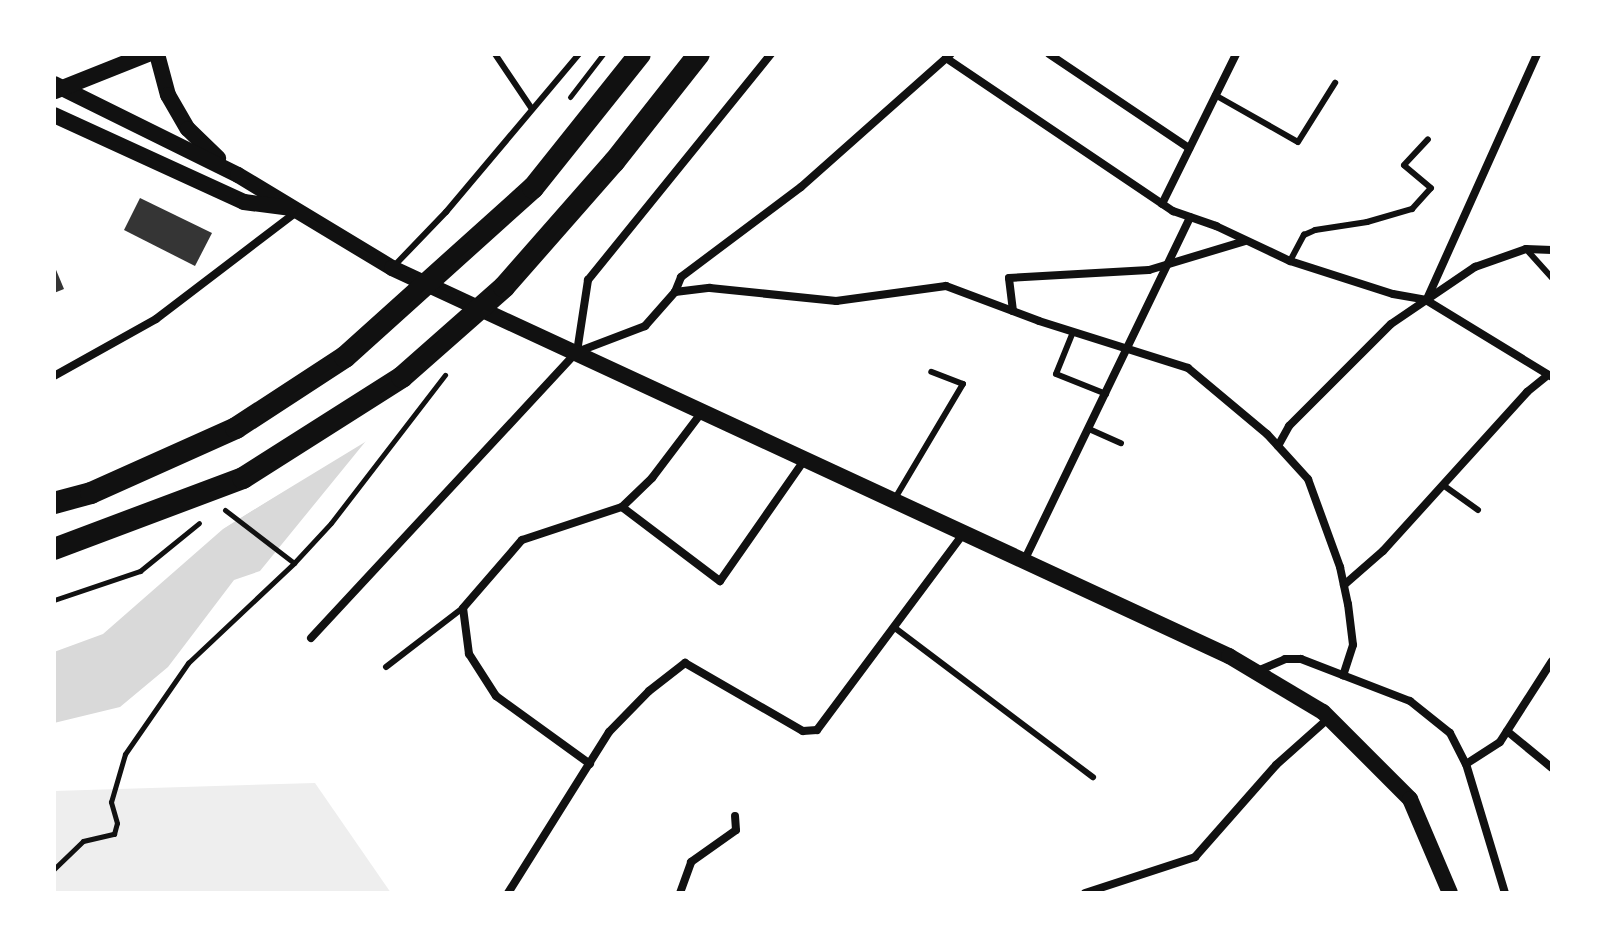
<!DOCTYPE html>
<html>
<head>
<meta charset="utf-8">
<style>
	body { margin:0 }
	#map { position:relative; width:1606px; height:947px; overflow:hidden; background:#fff; font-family:"Varela Round",sans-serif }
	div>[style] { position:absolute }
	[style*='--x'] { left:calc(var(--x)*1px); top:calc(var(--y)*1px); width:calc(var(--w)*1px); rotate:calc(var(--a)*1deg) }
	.green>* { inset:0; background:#eee }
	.water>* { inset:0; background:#d9d9d9 }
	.pier>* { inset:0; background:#fff }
	.building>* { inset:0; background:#353535 }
	.path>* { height:5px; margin:-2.5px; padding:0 2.5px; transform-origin:2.5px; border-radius:2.5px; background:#111 }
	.service>* { height:6px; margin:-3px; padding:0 3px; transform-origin:3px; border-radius:3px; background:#111 }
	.minor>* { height:8px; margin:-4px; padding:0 4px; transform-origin:4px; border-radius:4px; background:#111 }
	.secondary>* { height:16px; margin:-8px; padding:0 8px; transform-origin:8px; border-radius:8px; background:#111 }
	.trunk>* { height:22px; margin:-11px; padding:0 11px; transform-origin:11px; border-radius:11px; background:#111 }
	span { translate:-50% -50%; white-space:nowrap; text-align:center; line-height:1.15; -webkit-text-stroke:6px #fff; paint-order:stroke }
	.frame { position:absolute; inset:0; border:56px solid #fff; pointer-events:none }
</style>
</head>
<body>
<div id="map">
	<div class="green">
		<i style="clip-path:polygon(315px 783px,391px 893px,54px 893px,54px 791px)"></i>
	</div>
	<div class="water">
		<i style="clip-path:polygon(370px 436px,260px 571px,234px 580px,168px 667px,120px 707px,54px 723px,54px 652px,103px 634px,223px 529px)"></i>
	</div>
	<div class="pier">
		<i style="clip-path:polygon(631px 54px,713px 54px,630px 161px,487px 321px,375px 436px,204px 540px,220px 526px,322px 405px,434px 292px)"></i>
	</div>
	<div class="building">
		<i style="clip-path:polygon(140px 198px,212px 233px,195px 266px,124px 230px)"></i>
		<i style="clip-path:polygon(54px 265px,64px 289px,54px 293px)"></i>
	</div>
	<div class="path">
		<i style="--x:570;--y:97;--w:54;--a:-52.5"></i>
		<i style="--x:225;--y:510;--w:87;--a:37.5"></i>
		<i style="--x:54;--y:600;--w:91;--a:-18.6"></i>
		<i style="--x:140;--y:571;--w:76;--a:-39.1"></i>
		<i style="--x:54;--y:869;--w:40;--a:-44"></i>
		<i style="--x:83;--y:841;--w:32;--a:-13"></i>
		<i style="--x:114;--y:834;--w:11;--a:-75"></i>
		<i style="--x:117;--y:823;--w:22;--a:-106"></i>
		<i style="--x:111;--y:802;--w:50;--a:-73.7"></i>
		<i style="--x:125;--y:754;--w:111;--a:-55.3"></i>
		<i style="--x:188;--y:663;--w:146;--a:-43.3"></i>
		<i style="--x:294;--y:563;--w:54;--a:-47.2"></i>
		<i style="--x:331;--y:523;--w:187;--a:-52.4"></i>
	</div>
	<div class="service">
		<i style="--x:495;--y:54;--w:66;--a:56.1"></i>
		<i style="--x:1215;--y:95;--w:95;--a:29.5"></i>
		<i style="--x:1298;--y:142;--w:70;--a:-57.9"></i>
		<i style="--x:1526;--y:249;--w:39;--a:48"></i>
		<i style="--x:1290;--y:261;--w:30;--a:-62"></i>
		<i style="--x:1304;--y:235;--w:12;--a:-24"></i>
		<i style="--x:1315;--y:230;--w:53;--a:-8.7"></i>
		<i style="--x:1367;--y:222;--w:47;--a:-16.1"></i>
		<i style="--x:1412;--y:209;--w:28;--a:-48"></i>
		<i style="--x:1431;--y:188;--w:35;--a:-140"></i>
		<i style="--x:1404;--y:165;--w:35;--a:-47"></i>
		<i style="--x:395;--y:265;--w:74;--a:-46.1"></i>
		<i style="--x:446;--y:212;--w:207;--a:-49.9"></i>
		<i style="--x:1073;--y:332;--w:45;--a:112"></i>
		<i style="--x:1056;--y:374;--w:54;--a:21.8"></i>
		<i style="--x:1089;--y:429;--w:35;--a:24"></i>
		<i style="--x:1443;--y:485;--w:43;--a:35.5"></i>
		<i style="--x:894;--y:500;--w:135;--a:-59.3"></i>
		<i style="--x:963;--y:384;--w:34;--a:-159"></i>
		<i style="--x:895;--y:628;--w:248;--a:37"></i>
		<i style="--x:386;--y:667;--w:97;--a:-37.5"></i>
	</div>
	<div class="minor">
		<i style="--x:1049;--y:54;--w:169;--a:33.9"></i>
		<i style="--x:946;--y:58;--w:274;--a:34"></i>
		<i style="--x:1173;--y:211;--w:46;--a:19.2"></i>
		<i style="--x:1216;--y:226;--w:82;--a:25.3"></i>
		<i style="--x:1290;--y:261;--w:108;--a:17.8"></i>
		<i style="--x:1393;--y:294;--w:34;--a:10"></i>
		<i style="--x:1426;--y:300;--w:148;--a:31.4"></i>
		<i style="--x:1162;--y:204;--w:167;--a:-63.7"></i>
		<i style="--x:675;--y:292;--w:35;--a:-7"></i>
		<i style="--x:710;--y:288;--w:127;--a:5.9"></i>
		<i style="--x:836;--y:301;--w:111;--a:-7.8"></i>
		<i style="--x:946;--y:286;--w:99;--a:20.6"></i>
		<i style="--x:1039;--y:321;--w:156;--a:17.5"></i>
		<i style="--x:1188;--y:368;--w:103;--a:39.9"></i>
		<i style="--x:1267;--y:434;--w:61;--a:47.7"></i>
		<i style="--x:1308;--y:479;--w:94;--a:70"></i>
		<i style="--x:1340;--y:567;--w:38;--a:78"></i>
		<i style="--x:1348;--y:604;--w:41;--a:83"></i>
		<i style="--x:1353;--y:645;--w:32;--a:108"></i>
		<i style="--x:1427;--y:299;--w:269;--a:-65.8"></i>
		<i style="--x:1013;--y:311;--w:33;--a:-97"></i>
		<i style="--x:1009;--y:278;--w:140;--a:-3.3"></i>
		<i style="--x:1149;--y:270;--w:100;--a:-16.8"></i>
		<i style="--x:577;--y:352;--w:73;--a:-81.3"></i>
		<i style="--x:588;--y:280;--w:291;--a:-51"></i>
		<i style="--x:54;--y:376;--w:117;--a:-29.2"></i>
		<i style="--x:156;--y:319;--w:178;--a:-37.3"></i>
		<i style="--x:1278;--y:446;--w:23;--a:-61"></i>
		<i style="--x:1289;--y:426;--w:144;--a:-45"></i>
		<i style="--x:1391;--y:324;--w:102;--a:-34.2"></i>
		<i style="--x:1475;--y:267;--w:54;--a:-19.4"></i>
		<i style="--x:1526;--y:249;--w:26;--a:2"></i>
		<i style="--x:622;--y:507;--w:123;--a:37.1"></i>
		<i style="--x:720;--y:581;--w:149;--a:-55.1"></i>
		<i style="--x:1024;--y:561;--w:382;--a:-64.2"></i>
		<i style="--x:1344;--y:585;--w:52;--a:-41.1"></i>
		<i style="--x:1383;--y:551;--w:215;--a:-47.8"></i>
		<i style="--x:1527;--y:392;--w:27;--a:-39"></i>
		<i style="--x:311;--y:638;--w:391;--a:-47.1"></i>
		<i style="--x:577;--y:352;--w:73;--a:-20.9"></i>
		<i style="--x:645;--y:326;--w:45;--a:-48.6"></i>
		<i style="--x:675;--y:292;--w:16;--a:-68"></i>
		<i style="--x:681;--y:277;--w:150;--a:-36.9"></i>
		<i style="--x:801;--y:187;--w:200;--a:-41.6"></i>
		<i style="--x:1255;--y:672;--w:33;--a:-23"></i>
		<i style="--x:1285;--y:659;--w:16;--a:0"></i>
		<i style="--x:1301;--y:659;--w:117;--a:21.1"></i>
		<i style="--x:1410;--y:701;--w:51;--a:38.7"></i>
		<i style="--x:1450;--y:733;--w:35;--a:63"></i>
		<i style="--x:1507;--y:731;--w:58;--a:39.4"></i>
		<i style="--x:590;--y:764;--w:116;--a:-144.1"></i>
		<i style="--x:496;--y:696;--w:50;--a:-122.7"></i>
		<i style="--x:469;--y:654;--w:46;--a:-97.4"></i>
		<i style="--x:463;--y:608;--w:90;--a:-49.1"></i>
		<i style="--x:522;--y:540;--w:105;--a:-18.3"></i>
		<i style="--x:622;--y:507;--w:42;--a:-44"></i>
		<i style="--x:652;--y:478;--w:83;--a:-52.9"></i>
		<i style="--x:508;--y:893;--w:190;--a:-57.9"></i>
		<i style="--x:609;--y:732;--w:57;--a:-45.7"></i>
		<i style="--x:649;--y:691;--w:46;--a:-37.9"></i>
		<i style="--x:685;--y:663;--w:136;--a:30"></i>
		<i style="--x:803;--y:731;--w:14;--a:-4"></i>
		<i style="--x:817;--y:730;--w:244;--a:-53.3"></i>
		<i style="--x:680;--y:893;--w:33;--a:-70"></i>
		<i style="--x:691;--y:862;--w:55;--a:-35.4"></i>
		<i style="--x:736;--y:830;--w:14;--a:-94"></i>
		<i style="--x:1085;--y:893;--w:116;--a:-18.1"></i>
		<i style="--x:1195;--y:857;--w:123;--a:-48.6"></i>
		<i style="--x:1276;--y:765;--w:71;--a:-41.6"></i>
		<i style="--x:1505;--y:893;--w:135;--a:-106.8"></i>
		<i style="--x:1466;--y:764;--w:40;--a:-32.9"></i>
		<i style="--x:1500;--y:742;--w:96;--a:-57.3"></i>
	</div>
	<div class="secondary">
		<i style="--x:157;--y:54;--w:42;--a:75"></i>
		<i style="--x:168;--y:95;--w:39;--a:60"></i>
		<i style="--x:188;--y:129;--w:42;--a:44"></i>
		<i style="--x:54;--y:84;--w:205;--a:26.3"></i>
		<i style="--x:238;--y:175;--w:180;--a:31.1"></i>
		<i style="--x:392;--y:268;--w:923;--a:24.87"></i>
		<i style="--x:1229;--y:656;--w:109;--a:30.8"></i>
		<i style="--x:1323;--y:712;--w:123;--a:45"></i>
		<i style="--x:1410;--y:799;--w:102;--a:66.9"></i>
		<i style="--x:55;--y:91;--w:100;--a:-21.7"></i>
		<i style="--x:54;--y:115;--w:209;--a:24.6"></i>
		<i style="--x:244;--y:202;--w:46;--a:7.4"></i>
	</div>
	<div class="trunk">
		<i style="--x:54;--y:503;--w:38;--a:-15"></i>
		<i style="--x:91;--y:493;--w:159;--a:-24.1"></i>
		<i style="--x:236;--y:428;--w:130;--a:-33.1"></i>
		<i style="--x:345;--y:357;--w:253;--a:-42"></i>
		<i style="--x:533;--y:188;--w:171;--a:-51.4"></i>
		<i style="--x:54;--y:549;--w:202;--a:-20.6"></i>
		<i style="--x:243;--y:478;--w:188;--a:-32.4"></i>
		<i style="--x:402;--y:377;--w:136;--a:-41.4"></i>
		<i style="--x:504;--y:287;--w:167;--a:-48.7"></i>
		<i style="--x:614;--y:162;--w:137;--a:-51.8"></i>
	</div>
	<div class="frame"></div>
</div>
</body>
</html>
